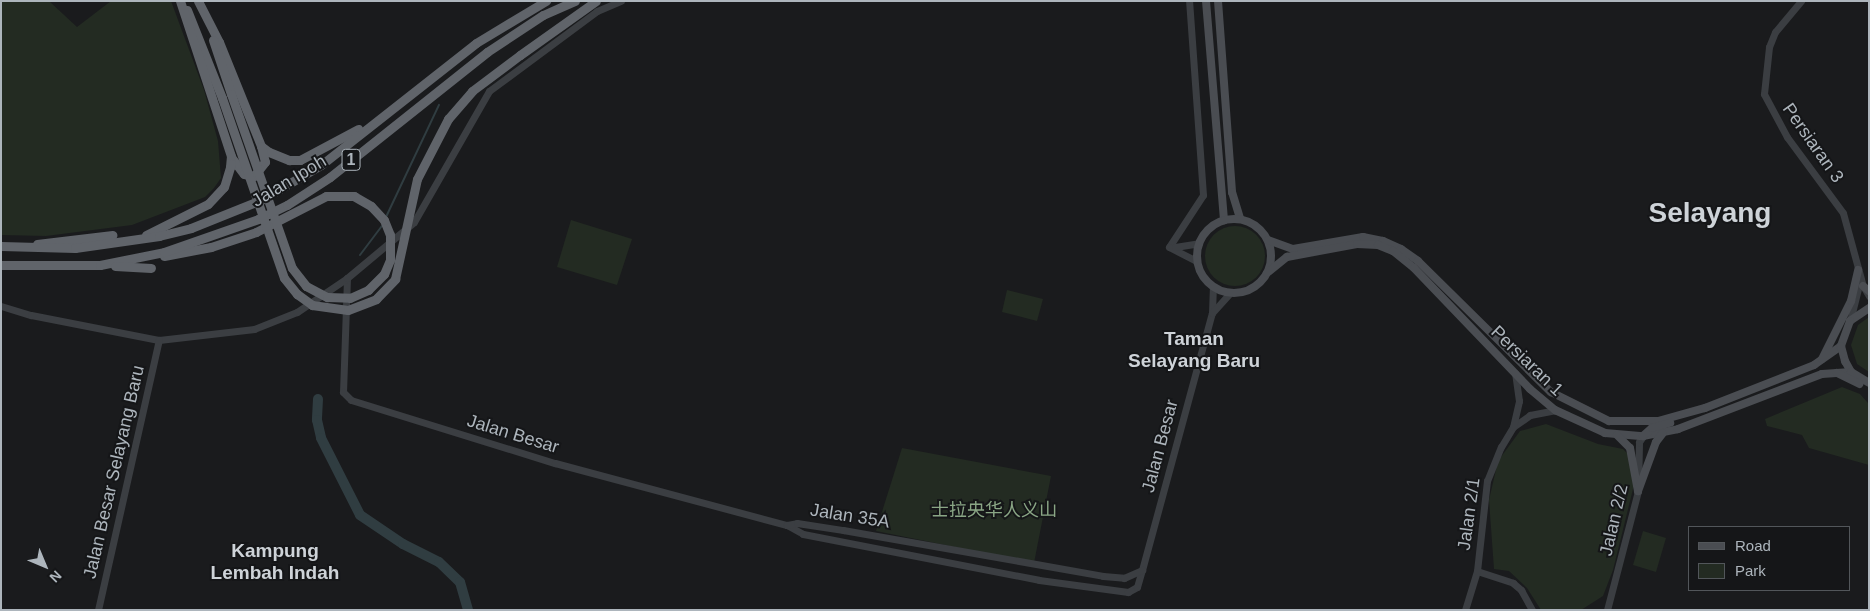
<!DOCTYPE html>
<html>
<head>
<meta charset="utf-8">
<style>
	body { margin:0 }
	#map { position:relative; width:1870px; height:611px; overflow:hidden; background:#1a1b1d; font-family:Arial,"Noto Sans SC",sans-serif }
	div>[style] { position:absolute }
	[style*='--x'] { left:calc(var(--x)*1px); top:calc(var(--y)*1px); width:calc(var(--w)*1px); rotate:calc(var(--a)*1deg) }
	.green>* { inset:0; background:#232b22 }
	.round { border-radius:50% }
	.stream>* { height:2px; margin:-1px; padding:0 1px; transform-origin:1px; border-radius:1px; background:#303d41 }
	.river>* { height:10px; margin:-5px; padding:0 5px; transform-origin:5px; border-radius:5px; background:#303d41 }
	.tertiary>* { height:7px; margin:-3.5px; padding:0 3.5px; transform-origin:3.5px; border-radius:3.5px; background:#3b3e42 }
	.secondary>* { height:8px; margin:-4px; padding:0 4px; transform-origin:4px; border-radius:4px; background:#4a4d52 }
	.secondary>.ring { margin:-4px; padding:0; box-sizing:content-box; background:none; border:8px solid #4a4d52; border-radius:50% }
	.trunk>* { height:9px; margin:-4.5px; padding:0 4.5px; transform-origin:4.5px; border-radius:4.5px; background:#60646a }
	.trunk-bridge>* { height:9px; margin:-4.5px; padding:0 4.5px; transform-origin:4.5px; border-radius:4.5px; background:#60646a }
	span { translate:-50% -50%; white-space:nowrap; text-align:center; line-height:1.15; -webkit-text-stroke:4px #151618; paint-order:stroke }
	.shield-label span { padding:1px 4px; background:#151618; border:1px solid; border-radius:4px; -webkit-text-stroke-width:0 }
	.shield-label { font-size:16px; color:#adb5bc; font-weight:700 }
	.street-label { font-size:18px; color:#adb5bc }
	.park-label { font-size:18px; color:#8aa685 }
	.neighbourhood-label { font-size:19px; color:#ced3d8; font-weight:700 }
	.town-label { font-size:28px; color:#ced3d8; font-weight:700 }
	.frame { position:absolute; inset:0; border:2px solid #adb5bc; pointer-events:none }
	.legend { position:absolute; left:1688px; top:526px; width:162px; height:65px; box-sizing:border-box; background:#151618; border:1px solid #52565a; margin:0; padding:6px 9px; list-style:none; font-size:15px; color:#adb5bc }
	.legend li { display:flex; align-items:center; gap:10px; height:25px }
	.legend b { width:25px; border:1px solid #52565a }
	.north { position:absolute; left:20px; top:541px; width:50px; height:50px; -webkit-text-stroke:4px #151618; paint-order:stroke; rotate:135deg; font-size:14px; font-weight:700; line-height:20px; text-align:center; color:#adb5bc }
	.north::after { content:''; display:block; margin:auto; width:18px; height:22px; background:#adb5bc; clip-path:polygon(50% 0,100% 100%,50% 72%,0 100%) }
</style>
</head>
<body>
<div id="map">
	<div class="green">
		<i style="clip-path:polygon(1px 1px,49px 1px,77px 27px,111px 1px,171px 1px,204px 90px,218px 141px,221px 178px,214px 188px,205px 197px,132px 225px,46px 236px,1px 235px)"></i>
		<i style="clip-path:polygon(571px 220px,632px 239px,617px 285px,557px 267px)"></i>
		<i class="round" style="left:1205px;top:226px;width:60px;height:60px"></i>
		<i style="clip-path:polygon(1007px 290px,1043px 299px,1037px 321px,1002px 312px)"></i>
		<i style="clip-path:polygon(1869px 317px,1869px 372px,1857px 364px,1851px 345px,1858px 325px)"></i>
		<i style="clip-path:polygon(1842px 387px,1860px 394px,1868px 403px,1869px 465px,1809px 448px,1802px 435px,1767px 426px,1765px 419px)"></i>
		<i style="clip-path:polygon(1546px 424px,1598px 444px,1623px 449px,1628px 454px,1634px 485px,1613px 570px,1603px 596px,1581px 610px,1541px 610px,1527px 588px,1509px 571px,1494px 569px,1489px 500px,1498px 461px,1520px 431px)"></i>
		<i style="clip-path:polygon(902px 448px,1051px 476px,1034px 563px,876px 531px)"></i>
		<i style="clip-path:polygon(1643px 531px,1666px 538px,1656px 572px,1633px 565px)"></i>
	</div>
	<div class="stream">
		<i style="--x:386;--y:217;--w:124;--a:-64.7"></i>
		<i style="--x:360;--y:255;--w:36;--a:-53"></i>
	</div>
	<div class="river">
		<i style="--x:318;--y:399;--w:21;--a:93"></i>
		<i style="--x:317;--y:420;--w:18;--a:77"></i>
		<i style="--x:321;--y:438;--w:86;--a:63.1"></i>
		<i style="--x:360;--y:515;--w:52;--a:34"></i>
		<i style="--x:403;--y:544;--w:40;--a:26.6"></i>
		<i style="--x:439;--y:562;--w:29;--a:44"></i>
		<i style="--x:460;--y:582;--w:29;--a:74"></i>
	</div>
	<div class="tertiary">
		<i style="--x:1801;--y:1;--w:40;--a:130"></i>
		<i style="--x:1775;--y:32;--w:16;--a:112"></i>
		<i style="--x:1769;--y:47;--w:47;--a:96.1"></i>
		<i style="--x:1764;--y:94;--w:49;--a:61.9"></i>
		<i style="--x:1787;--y:137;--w:94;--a:53.6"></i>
		<i style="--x:1843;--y:213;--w:76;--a:74.7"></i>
		<i style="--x:1863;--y:286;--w:12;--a:59"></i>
		<i style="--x:1169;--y:247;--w:62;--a:-56.8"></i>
		<i style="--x:1203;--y:195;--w:195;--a:-94.1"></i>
		<i style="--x:1169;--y:247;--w:31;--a:27"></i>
		<i style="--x:1175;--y:247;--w:24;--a:-9"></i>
		<i style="--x:347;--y:278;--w:114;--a:92"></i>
		<i style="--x:343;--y:392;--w:11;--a:45"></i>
		<i style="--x:351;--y:400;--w:214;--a:17.2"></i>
		<i style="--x:555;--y:463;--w:240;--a:15"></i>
		<i style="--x:787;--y:525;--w:18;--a:29"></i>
		<i style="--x:803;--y:534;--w:240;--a:11"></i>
		<i style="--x:1039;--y:580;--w:90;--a:7.7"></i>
		<i style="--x:1128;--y:592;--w:10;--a:-29"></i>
		<i style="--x:1137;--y:587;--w:18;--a:-74"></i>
		<i style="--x:1142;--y:570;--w:266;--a:-74.8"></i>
		<i style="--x:1212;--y:313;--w:26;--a:-88"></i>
		<i style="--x:1;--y:306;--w:31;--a:17"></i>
		<i style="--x:31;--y:315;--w:130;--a:11.1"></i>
		<i style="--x:159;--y:340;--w:96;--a:-6.6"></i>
		<i style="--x:254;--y:329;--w:46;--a:-21.6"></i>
		<i style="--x:297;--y:312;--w:60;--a:-34.2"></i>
		<i style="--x:347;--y:278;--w:87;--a:-39.9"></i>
		<i style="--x:414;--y:222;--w:151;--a:-60.2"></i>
		<i style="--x:489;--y:91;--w:134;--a:-36.5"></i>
		<i style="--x:597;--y:11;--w:26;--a:-23"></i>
		<i style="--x:1212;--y:313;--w:27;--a:-48"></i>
		<i style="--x:1850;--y:321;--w:41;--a:-76"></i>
		<i style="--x:1513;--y:427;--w:21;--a:-35"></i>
		<i style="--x:1530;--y:415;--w:25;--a:-11"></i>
		<i style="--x:787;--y:525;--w:10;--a:-11"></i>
		<i style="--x:797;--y:523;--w:47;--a:8.7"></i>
		<i style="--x:843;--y:530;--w:264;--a:10"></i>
		<i style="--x:1103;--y:576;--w:21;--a:5"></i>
		<i style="--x:1124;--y:578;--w:20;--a:-24"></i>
		<i style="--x:1477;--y:571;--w:38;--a:18"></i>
		<i style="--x:1513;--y:583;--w:11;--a:41"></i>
		<i style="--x:1521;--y:590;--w:23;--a:61"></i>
		<i style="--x:98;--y:610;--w:277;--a:-77.3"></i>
		<i style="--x:1465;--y:610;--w:41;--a:-72.9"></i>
		<i style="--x:1477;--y:571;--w:91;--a:-83.7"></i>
		<i style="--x:1487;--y:481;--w:37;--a:-68"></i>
		<i style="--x:1501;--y:447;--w:23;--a:-59"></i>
		<i style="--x:1513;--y:427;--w:27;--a:-77"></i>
		<i style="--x:1519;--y:401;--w:28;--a:-98"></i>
		<i style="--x:1607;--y:610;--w:123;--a:-75.4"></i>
		<i style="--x:1638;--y:491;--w:49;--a:-88.8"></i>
		<i style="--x:1639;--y:442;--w:7;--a:-56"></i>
	</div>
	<div class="secondary">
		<i style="--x:1206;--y:1;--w:220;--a:85.3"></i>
		<i style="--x:1218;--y:1;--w:192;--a:85.8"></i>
		<i style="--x:1232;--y:192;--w:28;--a:73"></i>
		<i class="ring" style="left:1197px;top:219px;width:66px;height:66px"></i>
		<i style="--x:1268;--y:240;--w:27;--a:20"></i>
		<i style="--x:1293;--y:249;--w:71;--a:-9.7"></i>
		<i style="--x:1363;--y:237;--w:20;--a:11"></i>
		<i style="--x:1383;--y:241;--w:20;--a:24"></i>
		<i style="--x:1401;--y:249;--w:21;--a:35"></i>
		<i style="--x:1418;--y:261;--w:187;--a:44.6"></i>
		<i style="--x:1551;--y:392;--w:65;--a:26.6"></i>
		<i style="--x:1609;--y:421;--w:49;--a:0"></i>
		<i style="--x:1658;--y:421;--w:49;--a:-15.5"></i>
		<i style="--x:1705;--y:408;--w:117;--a:-21.5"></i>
		<i style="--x:1814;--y:365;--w:33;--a:-35"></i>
		<i style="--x:1267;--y:273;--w:26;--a:-39"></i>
		<i style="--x:1287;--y:257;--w:71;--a:-10.5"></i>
		<i style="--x:1357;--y:244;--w:21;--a:3"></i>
		<i style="--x:1378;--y:245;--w:16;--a:22"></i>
		<i style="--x:1393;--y:251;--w:27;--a:39"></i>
		<i style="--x:1414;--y:268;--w:168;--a:46.2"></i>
		<i style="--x:1530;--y:389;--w:33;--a:40"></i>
		<i style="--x:1555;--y:410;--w:55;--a:24.7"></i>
		<i style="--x:1605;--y:433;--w:38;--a:5"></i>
		<i style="--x:1643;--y:436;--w:36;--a:-11"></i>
		<i style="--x:1678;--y:429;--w:154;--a:-20.9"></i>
		<i style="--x:1822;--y:374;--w:29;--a:-4"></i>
		<i style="--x:1863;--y:286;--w:8;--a:40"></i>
		<i style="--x:1869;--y:308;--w:23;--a:146"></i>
		<i style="--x:1850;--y:321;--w:27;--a:110"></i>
		<i style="--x:1841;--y:346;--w:16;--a:75"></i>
		<i style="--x:1845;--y:361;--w:13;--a:61"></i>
		<i style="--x:1851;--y:372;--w:21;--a:31"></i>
		<i style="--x:1822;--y:359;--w:65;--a:-63.4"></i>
		<i style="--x:1851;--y:301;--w:32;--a:-77"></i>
		<i style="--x:1837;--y:373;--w:25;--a:26"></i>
		<i style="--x:1617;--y:435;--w:18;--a:45"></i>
		<i style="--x:1630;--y:448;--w:44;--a:79.5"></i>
		<i style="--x:1643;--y:436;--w:12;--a:-42"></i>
		<i style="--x:1652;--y:428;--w:19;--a:-16"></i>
		<i style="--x:1638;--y:491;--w:52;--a:-69.8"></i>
		<i style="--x:1656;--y:442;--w:11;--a:-52"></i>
	</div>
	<div class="trunk">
		<i style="--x:198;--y:1;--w:46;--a:62.9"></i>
		<i style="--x:219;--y:42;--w:112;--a:68"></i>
		<i style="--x:261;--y:146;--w:10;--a:37"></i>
		<i style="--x:269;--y:152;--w:22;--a:22"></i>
		<i style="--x:289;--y:160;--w:11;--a:0"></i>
		<i style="--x:300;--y:160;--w:66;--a:-28.1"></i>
		<i style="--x:187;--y:10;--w:95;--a:68.3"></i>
		<i style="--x:213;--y:40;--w:57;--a:71.6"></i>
		<i style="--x:520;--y:55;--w:93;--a:-35.4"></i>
		<i style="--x:231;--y:157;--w:21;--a:53"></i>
		<i style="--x:244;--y:174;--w:10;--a:11"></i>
		<i style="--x:254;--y:176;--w:18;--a:-52"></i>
		<i style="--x:265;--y:162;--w:16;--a:-104"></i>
		<i style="--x:146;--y:235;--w:69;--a:-26.6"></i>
		<i style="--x:208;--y:204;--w:23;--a:-47"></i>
		<i style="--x:224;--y:187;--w:21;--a:-73"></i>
		<i style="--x:230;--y:167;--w:11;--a:-85"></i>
		<i style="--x:231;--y:156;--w:163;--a:-108.2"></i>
		<i style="--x:37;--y:244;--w:76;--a:-6.8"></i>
		<i style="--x:1;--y:246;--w:74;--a:1.5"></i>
		<i style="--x:75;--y:248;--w:85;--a:-8.1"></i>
		<i style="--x:159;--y:236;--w:33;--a:-14"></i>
		<i style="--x:191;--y:228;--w:75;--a:-21.8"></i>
		<i style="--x:261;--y:200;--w:69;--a:-30.3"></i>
		<i style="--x:321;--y:165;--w:197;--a:-38.2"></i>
		<i style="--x:476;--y:43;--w:82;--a:-31"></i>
		<i style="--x:164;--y:256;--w:48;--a:-10.8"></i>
		<i style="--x:211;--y:247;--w:47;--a:-18.4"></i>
		<i style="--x:256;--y:232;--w:79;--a:-27.2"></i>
		<i style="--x:326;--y:196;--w:28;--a:0"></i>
		<i style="--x:1;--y:265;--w:99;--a:0"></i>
		<i style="--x:100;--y:265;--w:65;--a:-11.5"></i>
		<i style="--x:164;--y:252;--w:100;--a:-19.3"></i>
		<i style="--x:258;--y:219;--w:32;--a:-26"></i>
		<i style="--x:287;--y:205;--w:51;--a:-33.1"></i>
		<i style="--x:330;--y:177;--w:201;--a:-38.5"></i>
		<i style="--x:487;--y:52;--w:67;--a:-33.5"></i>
		<i style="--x:543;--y:15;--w:35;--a:-24"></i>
		<i style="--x:115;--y:266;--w:36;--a:3"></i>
	</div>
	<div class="trunk-bridge">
		<i style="--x:231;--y:94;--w:184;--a:70.7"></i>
		<i style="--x:292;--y:268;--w:23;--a:52"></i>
		<i style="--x:306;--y:286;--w:24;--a:28"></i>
		<i style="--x:327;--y:297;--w:23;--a:2"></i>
		<i style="--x:350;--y:298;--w:20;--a:-24"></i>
		<i style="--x:368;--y:290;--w:23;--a:-45"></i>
		<i style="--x:384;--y:274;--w:15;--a:-67"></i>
		<i style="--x:390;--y:260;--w:25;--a:-90"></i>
		<i style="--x:390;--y:235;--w:16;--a:-112"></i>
		<i style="--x:384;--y:220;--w:19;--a:-133"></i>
		<i style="--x:371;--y:206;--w:20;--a:-150"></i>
		<i style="--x:222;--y:98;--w:190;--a:71"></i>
		<i style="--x:284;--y:278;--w:21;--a:51"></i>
		<i style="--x:297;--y:294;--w:19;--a:36"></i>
		<i style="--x:312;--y:305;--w:36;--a:8"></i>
		<i style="--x:348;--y:310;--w:30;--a:-21"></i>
		<i style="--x:376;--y:299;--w:28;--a:-46"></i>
		<i style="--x:395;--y:279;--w:102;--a:-77.6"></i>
		<i style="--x:417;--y:179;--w:68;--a:-62.7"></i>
		<i style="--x:448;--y:119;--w:37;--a:-49"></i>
		<i style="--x:472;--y:91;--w:60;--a:-36.9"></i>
	</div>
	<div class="shield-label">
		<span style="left:351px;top:160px">1</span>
	</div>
	<div class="street-label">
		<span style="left:1813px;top:143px;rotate:55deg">Persiaran 3</span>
		<span style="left:289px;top:181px;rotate:-31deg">Jalan Ipoh</span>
		<span style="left:1527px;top:361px;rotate:44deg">Persiaran 1</span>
		<span style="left:513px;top:434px;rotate:17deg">Jalan Besar</span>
		<span style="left:1160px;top:446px;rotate:-75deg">Jalan Besar</span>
		<span style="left:114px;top:472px;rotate:-77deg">Jalan Besar Selayang Baru</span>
		<span style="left:1469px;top:514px;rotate:-82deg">Jalan 2/1</span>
		<span style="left:850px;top:516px;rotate:9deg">Jalan 35A</span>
		<span style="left:1614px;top:520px;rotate:-77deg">Jalan 2/2</span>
	</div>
	<div class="park-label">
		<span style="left:994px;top:510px">士拉央华人义山</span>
	</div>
	<div class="neighbourhood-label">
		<span style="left:1194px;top:350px">Taman<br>Selayang Baru</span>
		<span style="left:275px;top:562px">Kampung<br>Lembah Indah</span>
	</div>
	<div class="town-label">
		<span style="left:1710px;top:213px">Selayang</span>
	</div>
	<div class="frame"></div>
	<ul class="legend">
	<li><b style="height:6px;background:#4a4d52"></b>Road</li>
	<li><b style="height:14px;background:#232b22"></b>Park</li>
	</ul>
	<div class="north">N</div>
</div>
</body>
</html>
